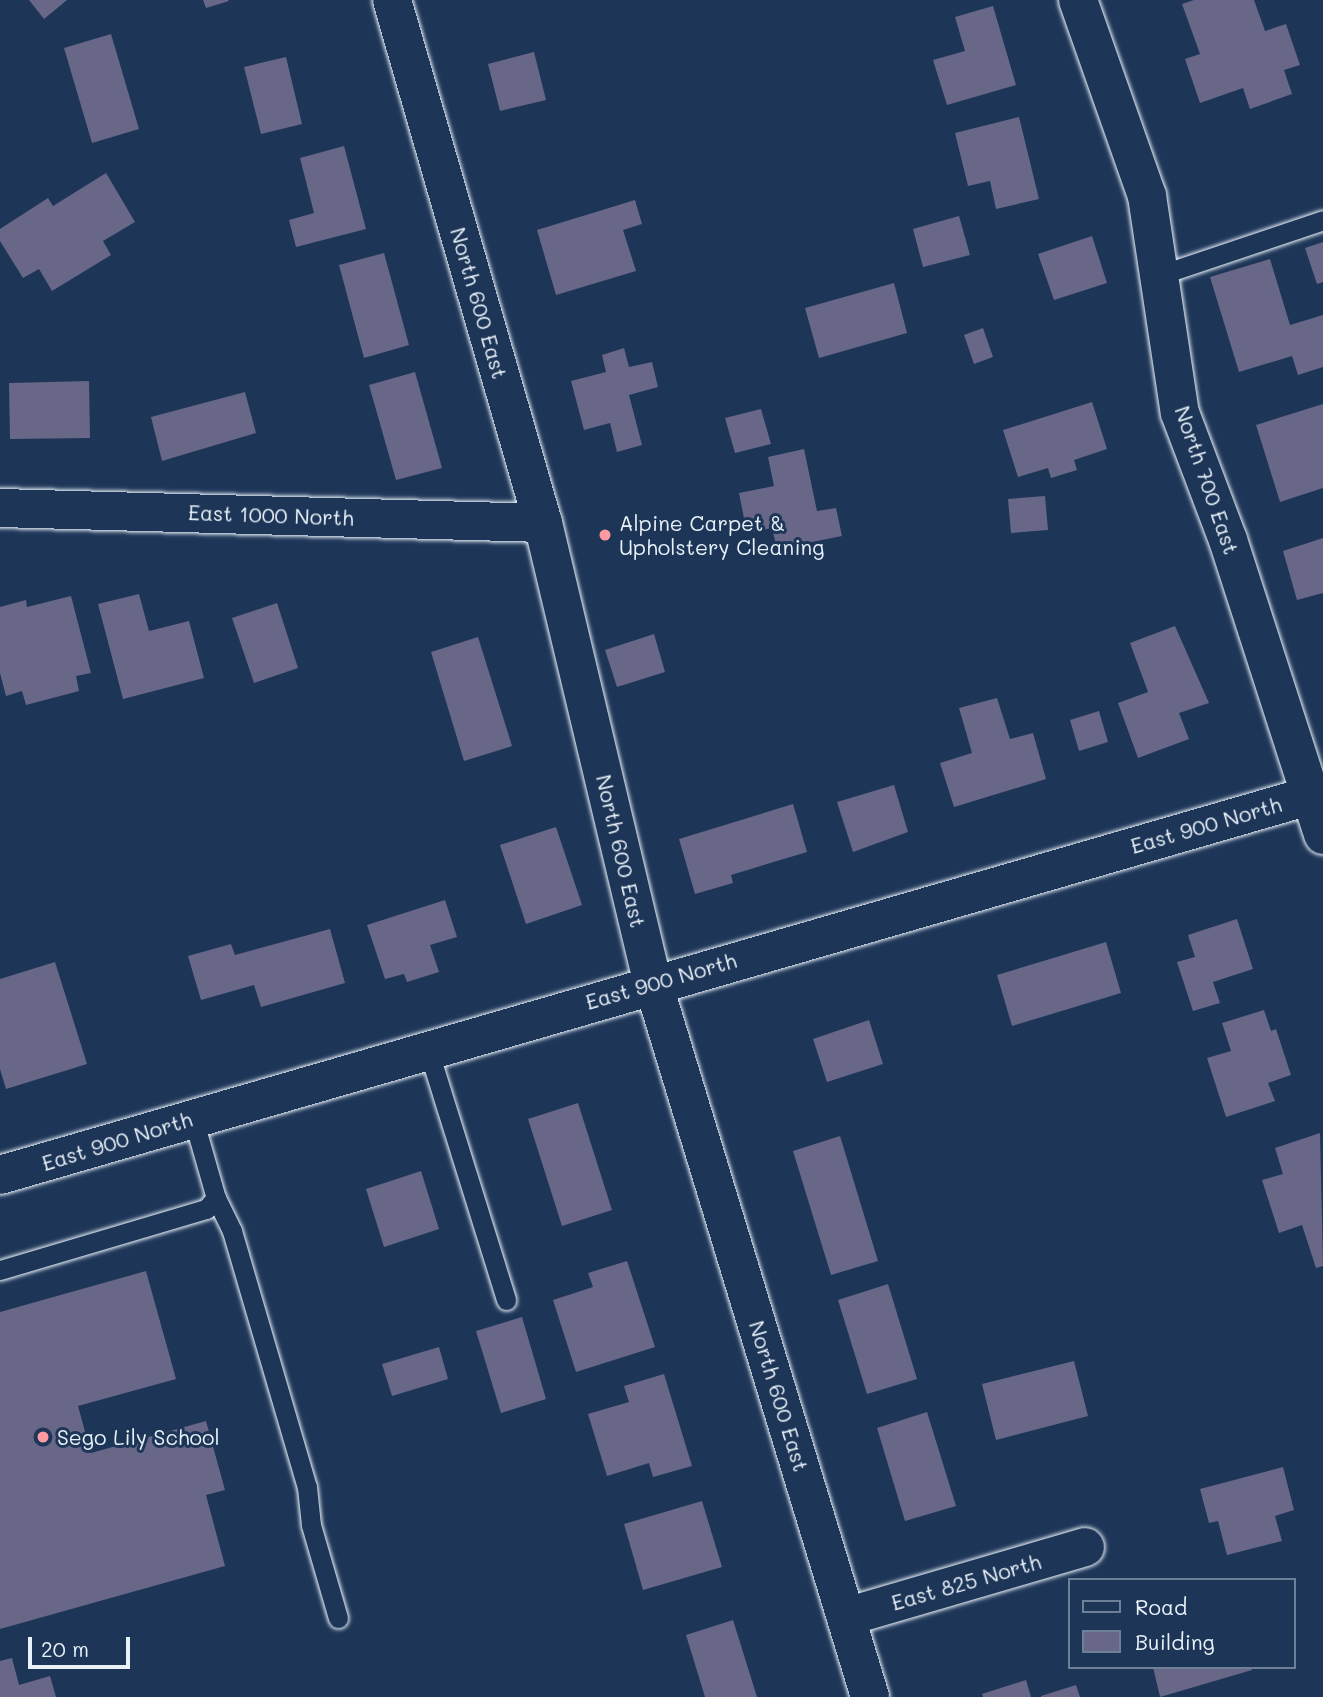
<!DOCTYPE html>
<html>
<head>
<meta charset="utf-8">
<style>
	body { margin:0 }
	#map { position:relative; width:1323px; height:1697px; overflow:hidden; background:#1d3557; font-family:Mali,sans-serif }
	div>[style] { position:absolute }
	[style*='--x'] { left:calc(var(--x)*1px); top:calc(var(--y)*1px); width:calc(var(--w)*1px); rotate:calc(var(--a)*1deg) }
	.building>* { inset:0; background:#696788 }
	.roads { filter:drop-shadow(0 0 2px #e8f1f8) drop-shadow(0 0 2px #e8f1f8) }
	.service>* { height:19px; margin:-9.5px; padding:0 9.5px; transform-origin:9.5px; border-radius:9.5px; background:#1d3557 }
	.minor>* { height:38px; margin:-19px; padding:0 19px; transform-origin:19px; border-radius:19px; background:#1d3557 }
	.tertiary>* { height:38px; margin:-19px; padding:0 19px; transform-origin:19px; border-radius:19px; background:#1d3557 }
	.dots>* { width:19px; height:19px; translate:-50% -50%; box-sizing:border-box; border:4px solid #1d3557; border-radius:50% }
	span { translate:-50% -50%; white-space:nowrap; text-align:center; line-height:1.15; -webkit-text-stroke:6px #1d3557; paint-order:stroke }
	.street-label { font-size:21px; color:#e8f1f8 }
	.poi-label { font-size:21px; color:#e8f1f8 }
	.left { translate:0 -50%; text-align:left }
	.legend { position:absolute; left:1068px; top:1578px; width:228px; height:91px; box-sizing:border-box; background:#1d3557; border:2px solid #6e8097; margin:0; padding:9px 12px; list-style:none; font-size:21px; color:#e8f1f8 }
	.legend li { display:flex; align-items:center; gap:14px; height:35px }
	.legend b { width:35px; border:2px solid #6e8097 }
	.scale { position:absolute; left:28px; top:1637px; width:102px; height:32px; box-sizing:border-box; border:4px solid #e8f1f8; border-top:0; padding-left:9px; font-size:21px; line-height:24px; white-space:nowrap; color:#e8f1f8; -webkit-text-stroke:5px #1d3557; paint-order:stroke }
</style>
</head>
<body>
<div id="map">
	<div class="building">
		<i style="clip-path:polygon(29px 0,67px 0,44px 19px)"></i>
		<i style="clip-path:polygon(203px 0,228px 0,229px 1px,206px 8px)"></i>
		<i style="clip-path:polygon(1194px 0,1254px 0,1265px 31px,1286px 24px,1300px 65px,1284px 70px,1292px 94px,1250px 109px,1243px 88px,1200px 103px,1185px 59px,1200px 54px,1182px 4px)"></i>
		<i style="clip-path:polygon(993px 6px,1016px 85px,947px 105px,933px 60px,965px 51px,955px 17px)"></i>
		<i style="clip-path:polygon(111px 34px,139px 129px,92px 143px,64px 48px)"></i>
		<i style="clip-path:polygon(534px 52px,546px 100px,500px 111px,488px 64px)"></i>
		<i style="clip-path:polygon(286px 57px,302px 124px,261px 134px,244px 67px)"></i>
		<i style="clip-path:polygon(1019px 117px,1039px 199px,996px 209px,990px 181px,968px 186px,955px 133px)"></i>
		<i style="clip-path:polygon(344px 146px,366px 229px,296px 247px,289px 220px,314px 213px,300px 158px)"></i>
		<i style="clip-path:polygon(106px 173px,135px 222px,103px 241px,111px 255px,52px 291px,39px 269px,23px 278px,0 241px,0 229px,48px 198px,53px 206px)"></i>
		<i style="clip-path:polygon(635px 200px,642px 224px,623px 230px,636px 271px,556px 295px,537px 230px)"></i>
		<i style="clip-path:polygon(959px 216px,970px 255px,923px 267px,913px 229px)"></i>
		<i style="clip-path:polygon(1092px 236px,1107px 283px,1054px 300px,1038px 254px)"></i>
		<i style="clip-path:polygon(1323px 242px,1323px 282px,1317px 284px,1305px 248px)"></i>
		<i style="clip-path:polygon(384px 253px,409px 345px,364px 358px,339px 265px)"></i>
		<i style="clip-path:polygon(1270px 259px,1290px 325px,1323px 315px,1323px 367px,1298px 375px,1292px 356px,1239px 372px,1210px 277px)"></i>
		<i style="clip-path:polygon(894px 283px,907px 333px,819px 358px,805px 308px)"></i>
		<i style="clip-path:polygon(983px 328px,993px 357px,974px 364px,964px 335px)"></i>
		<i style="clip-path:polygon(624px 348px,629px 367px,652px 362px,658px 387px,629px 395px,642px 445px,617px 452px,610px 423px,584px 430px,571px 381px,606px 372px,602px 355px)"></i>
		<i style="clip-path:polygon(415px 372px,442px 468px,396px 480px,369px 385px)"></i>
		<i style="clip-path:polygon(89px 381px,90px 438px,10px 439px,9px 383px)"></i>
		<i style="clip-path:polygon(245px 392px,256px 433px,162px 461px,151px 417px)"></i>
		<i style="clip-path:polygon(1092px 402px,1107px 449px,1074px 460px,1077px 470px,1051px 478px,1048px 468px,1018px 477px,1003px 430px)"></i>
		<i style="clip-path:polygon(1323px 404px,1323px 488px,1280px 502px,1256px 425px)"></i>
		<i style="clip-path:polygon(761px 409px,771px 444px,735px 453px,725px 418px)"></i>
		<i style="clip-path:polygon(804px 449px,817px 511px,836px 508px,842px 536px,777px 549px,772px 528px,747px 533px,739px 493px,774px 486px,768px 457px)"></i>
		<i style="clip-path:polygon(1045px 496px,1048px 530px,1011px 533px,1008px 499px)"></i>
		<i style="clip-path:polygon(1323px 538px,1323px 593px,1297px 600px,1283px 551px)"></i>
		<i style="clip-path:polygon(139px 594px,149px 631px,189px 621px,204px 678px,123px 699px,98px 604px)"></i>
		<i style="clip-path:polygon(71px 596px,91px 673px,76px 676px,79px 691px,26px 705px,22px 691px,6px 696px,0 673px,0 607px,26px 600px,27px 607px)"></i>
		<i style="clip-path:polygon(277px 603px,298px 668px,254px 683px,232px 618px)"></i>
		<i style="clip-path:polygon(1175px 626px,1209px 703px,1179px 713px,1189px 739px,1138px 758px,1118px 703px,1148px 692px,1130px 643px)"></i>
		<i style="clip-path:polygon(654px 634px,665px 672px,617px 687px,605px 650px)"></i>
		<i style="clip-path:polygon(478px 637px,512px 746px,464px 761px,431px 652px)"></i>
		<i style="clip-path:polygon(997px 698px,1010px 739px,1033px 733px,1046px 779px,954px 807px,940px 763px,972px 753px,959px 708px)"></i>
		<i style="clip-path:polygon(1099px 711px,1108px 742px,1079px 751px,1070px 720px)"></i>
		<i style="clip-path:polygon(894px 785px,908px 832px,853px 852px,837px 802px)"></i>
		<i style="clip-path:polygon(793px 804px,807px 852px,731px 875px,733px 883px,695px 894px,679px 839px)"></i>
		<i style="clip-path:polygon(556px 827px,582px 905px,526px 924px,500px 845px)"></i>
		<i style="clip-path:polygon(445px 900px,457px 937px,430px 945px,439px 972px,407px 982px,404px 974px,385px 979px,367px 925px)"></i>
		<i style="clip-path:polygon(1237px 919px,1253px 969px,1213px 982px,1220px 1003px,1193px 1011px,1177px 962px,1195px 957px,1188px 935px)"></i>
		<i style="clip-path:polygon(330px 929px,345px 983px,261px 1007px,254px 985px,201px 1000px,188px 956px,231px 944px,235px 955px)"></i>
		<i style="clip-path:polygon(1106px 942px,1121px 993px,1012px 1026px,997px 975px)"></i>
		<i style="clip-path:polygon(55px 962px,87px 1064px,6px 1089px,0 1069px,0 979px)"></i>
		<i style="clip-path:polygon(1264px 1010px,1271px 1031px,1276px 1029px,1291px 1075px,1268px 1083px,1275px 1101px,1226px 1117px,1207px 1058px,1231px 1051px,1222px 1023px)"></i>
		<i style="clip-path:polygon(869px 1020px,883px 1064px,827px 1082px,813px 1039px)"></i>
		<i style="clip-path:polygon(578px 1103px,612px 1210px,562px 1226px,528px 1119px)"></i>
		<i style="clip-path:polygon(1320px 1133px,1323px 1266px,1316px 1268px,1302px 1225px,1279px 1233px,1262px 1180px,1283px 1174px,1275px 1148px)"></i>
		<i style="clip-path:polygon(840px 1136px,878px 1261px,831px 1275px,793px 1151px)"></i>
		<i style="clip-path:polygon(421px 1171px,439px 1229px,384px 1247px,366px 1189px)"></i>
		<i style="clip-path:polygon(627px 1261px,655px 1347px,576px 1372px,553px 1300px,593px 1287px,588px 1273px)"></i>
		<i style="clip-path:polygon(146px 1271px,176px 1379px,78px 1406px,91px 1453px,206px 1421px,225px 1490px,206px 1495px,225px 1566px,0 1629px,0 1312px)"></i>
		<i style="clip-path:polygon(888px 1284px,917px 1379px,867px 1394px,838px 1300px)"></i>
		<i style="clip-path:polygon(522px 1317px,546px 1399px,501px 1413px,476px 1331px)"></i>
		<i style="clip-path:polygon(439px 1347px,448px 1379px,392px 1396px,382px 1364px)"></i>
		<i style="clip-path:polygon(1074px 1361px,1088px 1416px,996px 1440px,982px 1384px)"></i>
		<i style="clip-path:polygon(664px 1374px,692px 1466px,653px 1477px,649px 1463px,607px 1476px,588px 1414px,629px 1402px,624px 1386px)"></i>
		<i style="clip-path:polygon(927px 1412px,956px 1506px,905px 1521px,877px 1428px)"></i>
		<i style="clip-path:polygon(1283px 1467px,1294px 1510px,1275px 1516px,1282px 1541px,1227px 1555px,1218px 1521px,1209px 1523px,1200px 1489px)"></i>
		<i style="clip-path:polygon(702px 1501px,722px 1567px,643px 1590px,624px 1524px)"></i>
		<i style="clip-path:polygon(733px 1620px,757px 1697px,705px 1697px,686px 1635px)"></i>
		<i style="clip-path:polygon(12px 1658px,19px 1685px,50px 1676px,56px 1697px,0 1697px,0 1661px)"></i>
		<i style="clip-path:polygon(1153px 1667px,1251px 1667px,1252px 1670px,1160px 1697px)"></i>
		<i style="clip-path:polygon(1026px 1680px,1031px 1697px,983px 1697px,982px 1694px)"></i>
		<i style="clip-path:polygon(1076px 1685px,1080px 1697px,1041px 1697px,1041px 1696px)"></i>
	</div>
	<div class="roads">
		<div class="service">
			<i style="--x:1157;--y:276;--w:175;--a:-18.6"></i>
			<i style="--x:428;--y:1049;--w:263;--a:72.7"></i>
			<i style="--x:193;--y:1118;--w:83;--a:74"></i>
			<i style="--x:216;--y:1198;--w:37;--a:64"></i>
			<i style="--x:232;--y:1231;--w:267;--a:73.7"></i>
			<i style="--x:307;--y:1487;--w:38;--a:84"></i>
			<i style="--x:311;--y:1525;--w:97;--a:73.8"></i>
			<i style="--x:0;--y:1270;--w:215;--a:-16.5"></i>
			<i style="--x:206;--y:1209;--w:15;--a:-48"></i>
		</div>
		<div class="minor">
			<i style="--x:1078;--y:0;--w:208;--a:70.6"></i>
			<i style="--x:1147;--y:196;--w:219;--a:81.4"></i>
			<i style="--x:1180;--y:413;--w:136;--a:69.3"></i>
			<i style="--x:1228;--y:540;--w:310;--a:72.1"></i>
			<i style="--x:0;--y:508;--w:543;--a:1.58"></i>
			<i style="--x:846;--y:1617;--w:249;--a:-16.3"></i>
		</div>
		<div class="tertiary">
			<i style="--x:392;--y:0;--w:544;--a:73.9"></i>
			<i style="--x:543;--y:523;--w:473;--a:76.6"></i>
			<i style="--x:653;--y:983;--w:746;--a:73.09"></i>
			<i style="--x:0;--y:1175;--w:1377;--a:-16.15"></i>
		</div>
	</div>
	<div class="dots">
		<i style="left:605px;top:535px;background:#ff9aa2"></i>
		<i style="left:43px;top:1437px;background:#ff9aa2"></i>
	</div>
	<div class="street-label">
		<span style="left:479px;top:303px;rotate:74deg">North 600 East</span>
		<span style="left:1207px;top:480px;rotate:71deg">North 700 East</span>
		<span style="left:271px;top:515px;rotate:2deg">East 1000 North</span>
		<span style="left:1206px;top:825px;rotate:-16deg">East 900 North</span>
		<span style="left:621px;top:851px;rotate:77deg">North 600 East</span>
		<span style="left:661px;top:981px;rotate:-16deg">East 900 North</span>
		<span style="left:117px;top:1141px;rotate:-17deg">East 900 North</span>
		<span style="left:779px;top:1396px;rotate:73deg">North 600 East</span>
		<span style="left:966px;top:1582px;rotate:-16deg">East 825 North</span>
	</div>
	<div class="poi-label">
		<span class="left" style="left:619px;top:535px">Alpine Carpet &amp;<br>Upholstery Cleaning</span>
		<span class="left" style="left:57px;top:1437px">Sego Lily School</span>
	</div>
	<ul class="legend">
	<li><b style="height:9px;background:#1d3557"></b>Road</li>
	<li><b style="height:19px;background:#696788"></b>Building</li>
	</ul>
	<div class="scale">20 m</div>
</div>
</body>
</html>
